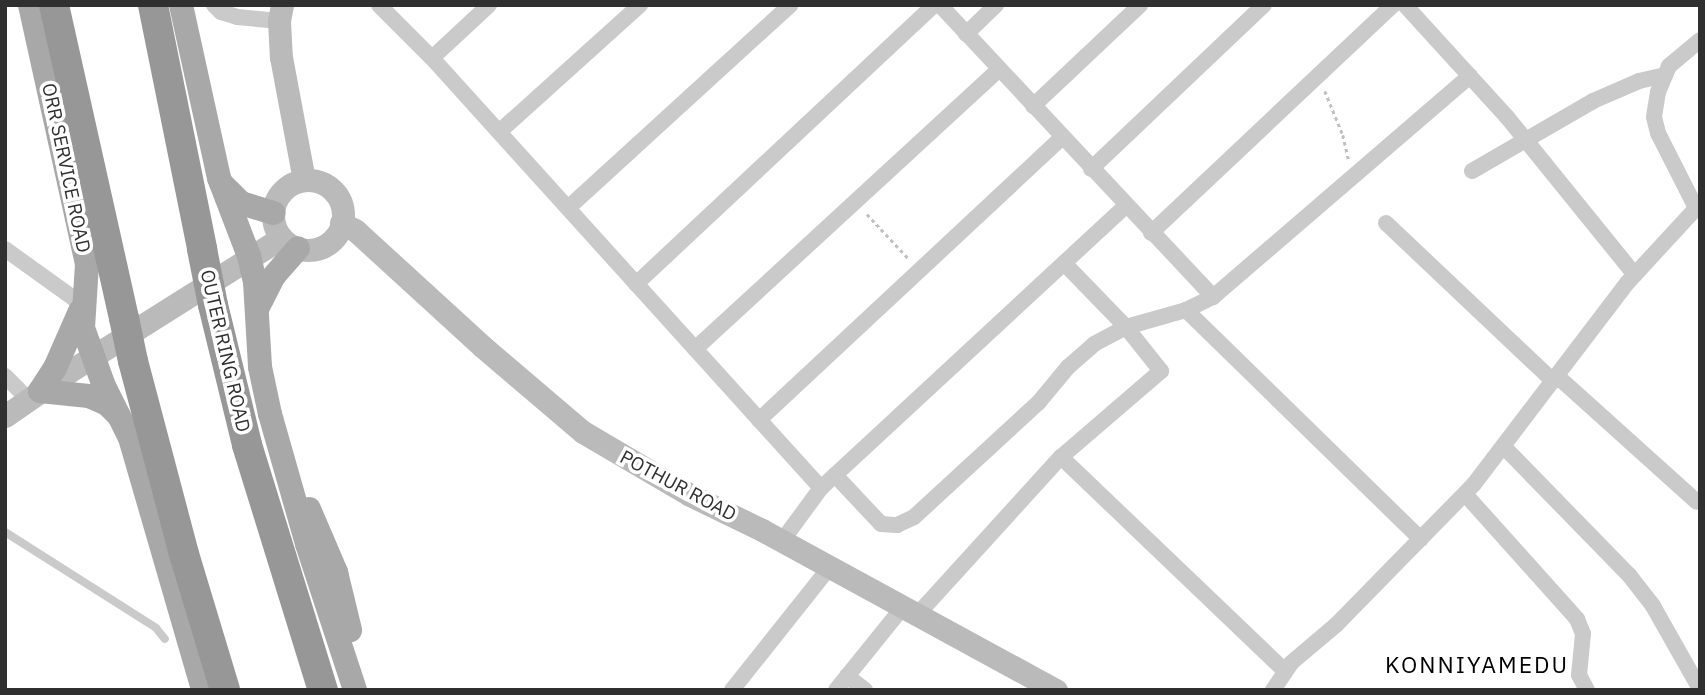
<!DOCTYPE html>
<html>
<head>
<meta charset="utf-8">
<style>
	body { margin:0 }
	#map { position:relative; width:1705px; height:695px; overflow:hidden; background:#fff; font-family:"IBM Plex Sans",sans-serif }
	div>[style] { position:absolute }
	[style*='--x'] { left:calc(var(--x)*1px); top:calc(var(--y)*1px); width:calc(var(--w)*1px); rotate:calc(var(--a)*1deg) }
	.path>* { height:2.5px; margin-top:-1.25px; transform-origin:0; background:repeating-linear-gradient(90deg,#c0c0c0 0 3.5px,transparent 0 7px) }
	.lane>* { height:8px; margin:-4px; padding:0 4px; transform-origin:4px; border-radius:4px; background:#cacaca }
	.street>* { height:16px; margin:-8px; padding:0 8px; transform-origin:8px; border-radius:8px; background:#cacaca }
	.secondary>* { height:23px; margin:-11.5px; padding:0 11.5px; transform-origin:11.5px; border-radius:11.5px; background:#bababa }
	.secondary>.ring { margin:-11.5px; padding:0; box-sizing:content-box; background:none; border:23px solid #bababa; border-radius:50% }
	.primary>* { height:24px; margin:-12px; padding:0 12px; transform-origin:12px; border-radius:12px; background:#a8a8a8 }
	.highway>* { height:30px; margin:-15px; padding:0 15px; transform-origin:15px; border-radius:15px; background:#979797 }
	.highway-bridge>* { height:30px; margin:-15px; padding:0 15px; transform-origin:15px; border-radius:15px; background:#979797 }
	span { translate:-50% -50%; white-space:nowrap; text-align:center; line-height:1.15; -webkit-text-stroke:7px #fff; paint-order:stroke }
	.street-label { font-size:19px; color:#303030 }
	.quarter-label { font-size:23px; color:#000; letter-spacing:2px }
	.frame { position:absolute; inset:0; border:7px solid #303030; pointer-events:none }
</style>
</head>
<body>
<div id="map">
	<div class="path">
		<i style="--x:1325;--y:91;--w:48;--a:67.8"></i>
		<i style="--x:1343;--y:135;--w:27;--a:77"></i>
		<i style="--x:867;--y:214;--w:60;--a:47"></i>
	</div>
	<div class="lane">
		<i style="--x:5;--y:532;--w:179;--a:32.4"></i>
		<i style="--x:156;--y:628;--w:14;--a:51"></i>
	</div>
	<div class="street">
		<i style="--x:214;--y:5;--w:10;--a:45"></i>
		<i style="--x:221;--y:12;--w:17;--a:17"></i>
		<i style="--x:237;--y:17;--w:42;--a:5.4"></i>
		<i style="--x:379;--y:5;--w:75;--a:45"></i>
		<i style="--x:432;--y:58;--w:580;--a:47.87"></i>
		<i style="--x:940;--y:5;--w:400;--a:46.9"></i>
		<i style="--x:1405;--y:5;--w:151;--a:47.7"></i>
		<i style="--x:1507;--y:117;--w:203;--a:51"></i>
		<i style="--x:966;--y:34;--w:42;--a:-44"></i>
		<i style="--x:432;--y:58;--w:78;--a:-42.9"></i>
		<i style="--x:1033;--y:106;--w:147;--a:-43.3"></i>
		<i style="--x:499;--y:132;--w:190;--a:-42"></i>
		<i style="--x:1091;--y:169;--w:238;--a:-43.5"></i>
		<i style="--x:1472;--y:171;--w:140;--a:-30"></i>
		<i style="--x:1593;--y:101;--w:50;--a:-23.5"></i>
		<i style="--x:1639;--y:81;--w:27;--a:-13"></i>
		<i style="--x:568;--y:208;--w:301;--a:-42.4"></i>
		<i style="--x:1696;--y:208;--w:84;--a:-116.9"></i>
		<i style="--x:1658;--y:133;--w:16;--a:-104"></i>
		<i style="--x:1654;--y:117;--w:25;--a:-81"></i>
		<i style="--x:1658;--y:92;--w:28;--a:-67"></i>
		<i style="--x:1669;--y:66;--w:40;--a:-40"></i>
		<i style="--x:1386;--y:223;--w:230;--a:43.4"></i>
		<i style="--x:1151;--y:233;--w:332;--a:-43.3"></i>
		<i style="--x:5;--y:249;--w:96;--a:35.7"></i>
		<i style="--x:636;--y:284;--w:408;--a:-43.1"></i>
		<i style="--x:1186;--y:310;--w:328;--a:44.3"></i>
		<i style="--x:695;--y:349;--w:413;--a:-42.6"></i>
		<i style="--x:5;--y:376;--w:33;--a:45"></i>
		<i style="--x:1557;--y:376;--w:188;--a:42"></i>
		<i style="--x:759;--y:420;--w:415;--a:-43"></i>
		<i style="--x:1504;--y:447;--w:179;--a:45.7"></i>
		<i style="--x:1629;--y:575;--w:39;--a:52"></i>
		<i style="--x:1653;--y:606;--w:95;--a:60.5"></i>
		<i style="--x:1061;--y:457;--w:310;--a:43.7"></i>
		<i style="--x:835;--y:475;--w:67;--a:46.8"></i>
		<i style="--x:881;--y:524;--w:16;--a:4"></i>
		<i style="--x:897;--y:525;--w:19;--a:-25"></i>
		<i style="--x:914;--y:517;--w:170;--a:-42.6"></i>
		<i style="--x:1039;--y:402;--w:45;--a:-50.4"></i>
		<i style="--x:1068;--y:367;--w:35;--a:-41"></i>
		<i style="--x:1094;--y:344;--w:36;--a:-28"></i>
		<i style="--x:1126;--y:327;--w:62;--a:-15.8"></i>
		<i style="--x:1186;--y:310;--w:30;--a:-26"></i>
		<i style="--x:1213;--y:297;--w:339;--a:-40.7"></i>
		<i style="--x:1465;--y:494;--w:168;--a:48.1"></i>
		<i style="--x:1577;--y:619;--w:16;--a:68"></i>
		<i style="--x:1583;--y:634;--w:41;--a:95.6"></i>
		<i style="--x:1579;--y:675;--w:17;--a:62"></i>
		<i style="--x:782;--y:541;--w:66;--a:-53.7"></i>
		<i style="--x:821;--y:488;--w:415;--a:-42.8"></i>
		<i style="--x:917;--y:615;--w:214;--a:-47.7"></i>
		<i style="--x:1061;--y:457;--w:132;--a:-40.7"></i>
		<i style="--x:1161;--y:371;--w:56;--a:-128.5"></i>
		<i style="--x:1126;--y:327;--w:89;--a:-134.1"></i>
		<i style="--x:847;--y:676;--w:23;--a:38"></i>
		<i style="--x:732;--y:690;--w:157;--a:-51.5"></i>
		<i style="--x:836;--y:690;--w:107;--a:-51.1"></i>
		<i style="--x:1273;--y:690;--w:32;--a:-56"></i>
		<i style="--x:1291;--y:663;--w:59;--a:-40.2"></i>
		<i style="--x:1336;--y:625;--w:197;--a:-45.6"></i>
		<i style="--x:1474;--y:484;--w:254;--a:-52.7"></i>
		<i style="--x:1628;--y:282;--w:106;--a:-47.3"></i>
	</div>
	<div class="secondary">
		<i style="--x:282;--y:5;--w:16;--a:101"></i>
		<i style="--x:279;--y:21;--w:36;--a:87"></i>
		<i style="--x:281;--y:57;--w:125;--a:79.4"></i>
		<i class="ring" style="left:273px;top:180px;width:47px;height:47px"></i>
		<i style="--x:341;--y:223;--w:16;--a:27"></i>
		<i style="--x:355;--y:230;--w:173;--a:42.4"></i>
		<i style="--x:483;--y:347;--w:131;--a:40.4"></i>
		<i style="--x:583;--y:432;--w:124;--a:30.5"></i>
		<i style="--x:690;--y:495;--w:80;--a:25.9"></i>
		<i style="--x:762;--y:530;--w:335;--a:28.6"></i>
		<i style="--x:5;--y:416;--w:79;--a:-34.7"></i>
		<i style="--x:70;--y:371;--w:249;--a:-32.2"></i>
	</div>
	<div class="primary">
		<i style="--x:30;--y:5;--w:265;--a:77.6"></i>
		<i style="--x:87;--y:264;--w:64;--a:93.6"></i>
		<i style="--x:83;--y:328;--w:62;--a:70.1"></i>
		<i style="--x:104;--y:386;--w:58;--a:63.4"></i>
		<i style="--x:130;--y:438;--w:262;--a:73.8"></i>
		<i style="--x:181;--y:5;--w:177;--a:77.6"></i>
		<i style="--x:219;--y:178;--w:84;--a:69"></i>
		<i style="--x:249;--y:256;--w:27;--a:77"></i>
		<i style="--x:255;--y:282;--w:85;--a:86.6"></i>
		<i style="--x:260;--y:367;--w:48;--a:78"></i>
		<i style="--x:270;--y:414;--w:135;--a:74.1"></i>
		<i style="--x:307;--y:544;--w:154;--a:71.8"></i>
		<i style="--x:221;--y:183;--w:28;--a:45"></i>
		<i style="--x:241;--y:203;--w:34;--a:17"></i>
		<i style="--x:257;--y:309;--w:36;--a:-63"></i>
		<i style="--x:273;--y:277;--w:38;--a:-49"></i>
		<i style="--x:40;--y:391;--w:27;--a:-57"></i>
		<i style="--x:55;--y:368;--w:62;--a:-66.3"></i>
		<i style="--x:40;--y:391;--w:49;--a:5.8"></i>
		<i style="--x:89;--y:396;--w:20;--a:24"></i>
		<i style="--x:107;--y:404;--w:16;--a:45"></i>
		<i style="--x:309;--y:509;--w:69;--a:66.8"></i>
		<i style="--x:336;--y:572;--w:60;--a:76.4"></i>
	</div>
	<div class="highway">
		<i style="--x:54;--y:5;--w:321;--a:77.4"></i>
		<i style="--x:153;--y:5;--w:249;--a:78.6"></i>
		<i style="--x:213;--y:305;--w:144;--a:76.3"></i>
		<i style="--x:247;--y:445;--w:257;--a:72.8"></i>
		<i style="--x:133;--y:361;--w:200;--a:75.2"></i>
		<i style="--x:184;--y:554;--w:142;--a:73.2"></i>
	</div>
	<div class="highway-bridge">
		<i style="--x:202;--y:249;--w:57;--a:78.9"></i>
		<i style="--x:124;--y:318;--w:44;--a:78.2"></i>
	</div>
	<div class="street-label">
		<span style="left:66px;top:168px;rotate:78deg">ORR SERVICE ROAD</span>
		<span style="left:225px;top:351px;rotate:77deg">OUTER RING ROAD</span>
		<span style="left:678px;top:486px;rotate:28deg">POTHUR ROAD</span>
	</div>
	<div class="quarter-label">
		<span style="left:1477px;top:664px">KONNIYAMEDU</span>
	</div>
	<div class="frame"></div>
</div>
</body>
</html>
